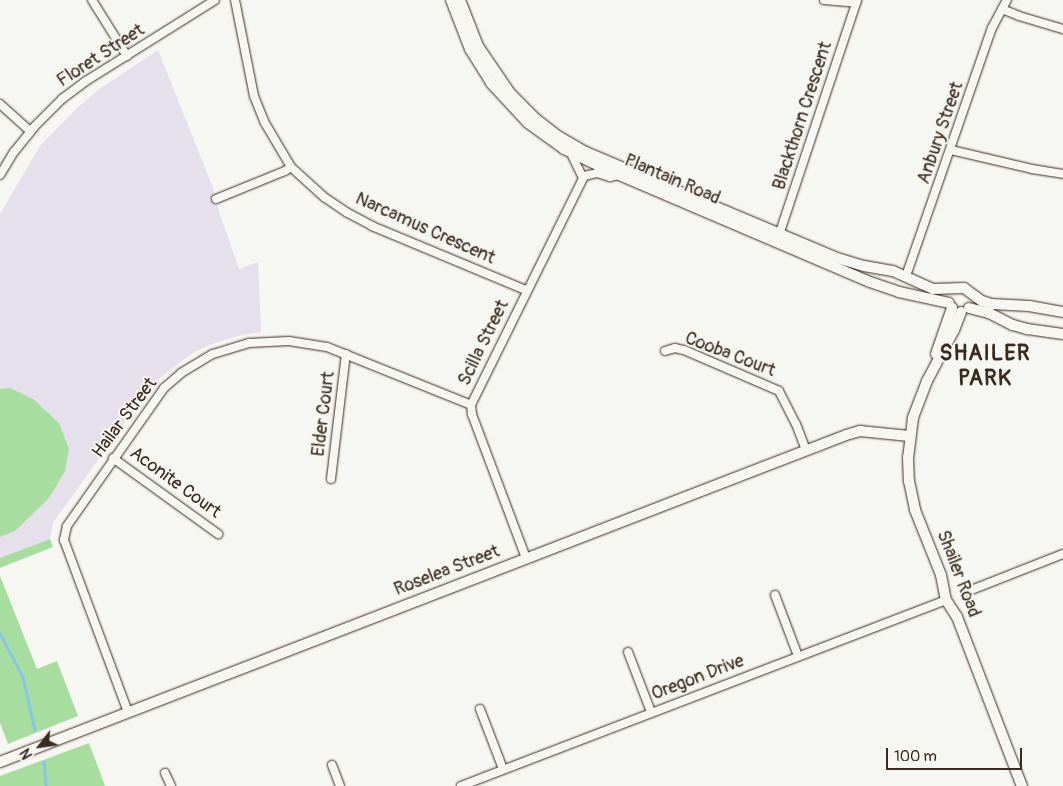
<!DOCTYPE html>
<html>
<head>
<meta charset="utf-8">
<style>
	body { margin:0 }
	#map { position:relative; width:1063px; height:786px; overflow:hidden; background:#f6f6f2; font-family:Pangolin,sans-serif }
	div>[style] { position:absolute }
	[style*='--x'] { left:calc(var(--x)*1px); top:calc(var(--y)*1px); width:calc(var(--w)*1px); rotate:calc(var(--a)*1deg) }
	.built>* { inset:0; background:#e5e0ec }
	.green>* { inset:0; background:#a8dda0 }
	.stream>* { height:2.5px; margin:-1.25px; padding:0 1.25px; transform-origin:1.25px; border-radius:1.25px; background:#86c6e7 }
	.roads { filter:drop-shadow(0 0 1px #3b2a1e) drop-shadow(0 0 1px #3b2a1e) }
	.minor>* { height:8px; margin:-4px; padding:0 4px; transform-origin:4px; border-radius:4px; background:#f6f6f2 }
	.tertiary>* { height:10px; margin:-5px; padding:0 5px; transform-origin:5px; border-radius:5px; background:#f6f6f2 }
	span { translate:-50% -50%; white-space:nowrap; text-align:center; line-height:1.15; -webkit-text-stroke:4px #f6f6f2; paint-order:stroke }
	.street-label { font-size:18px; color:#3b2a1e }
	.district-label { font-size:22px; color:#3b2a1e; font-weight:700; letter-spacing:1px }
	.north { position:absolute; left:15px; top:721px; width:50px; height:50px; -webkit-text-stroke:4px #f6f6f2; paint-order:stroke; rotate:240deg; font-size:14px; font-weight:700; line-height:20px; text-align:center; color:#3b2a1e }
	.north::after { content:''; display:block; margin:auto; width:18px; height:22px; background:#3b2a1e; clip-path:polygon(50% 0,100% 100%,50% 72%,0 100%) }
	.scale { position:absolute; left:886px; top:748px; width:136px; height:22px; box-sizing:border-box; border:2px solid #3b2a1e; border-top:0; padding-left:6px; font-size:15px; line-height:18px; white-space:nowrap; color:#3b2a1e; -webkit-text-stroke:4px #f6f6f2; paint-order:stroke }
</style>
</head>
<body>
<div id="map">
	<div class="built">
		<i style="clip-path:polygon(158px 50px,213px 188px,218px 209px,239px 269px,258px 262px,261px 332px,237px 336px,209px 345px,191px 354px,161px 377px,135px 408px,53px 523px,50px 539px,0 558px,0 214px,40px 146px,75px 110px,98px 90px)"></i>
	</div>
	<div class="green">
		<i style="clip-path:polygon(10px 388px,33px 399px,59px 423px,69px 449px,65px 471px,49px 498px,15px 531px,0 537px,0 389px)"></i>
		<i style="clip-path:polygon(50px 539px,53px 547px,0 568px,0 558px)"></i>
		<i style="clip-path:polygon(0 576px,37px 669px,57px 661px,78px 716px,8px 744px,0 723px)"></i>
		<i style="clip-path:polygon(89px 743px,105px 786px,0 786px,0 776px)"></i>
	</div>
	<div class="stream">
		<i style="--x:0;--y:633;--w:50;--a:62.4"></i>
		<i style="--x:23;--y:677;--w:54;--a:77.2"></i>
		<i style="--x:44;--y:762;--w:24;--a:85"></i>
	</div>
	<div class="roads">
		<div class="minor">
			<i style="--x:92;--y:0;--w:66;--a:58"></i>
			<i style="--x:235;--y:0;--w:98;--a:78.8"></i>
			<i style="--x:254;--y:96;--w:29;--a:68"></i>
			<i style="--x:265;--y:123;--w:51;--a:59.4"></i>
			<i style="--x:291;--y:167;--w:45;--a:42.3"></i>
			<i style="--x:324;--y:197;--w:27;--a:34"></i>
			<i style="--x:346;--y:212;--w:30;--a:28"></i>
			<i style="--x:372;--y:226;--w:167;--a:22.6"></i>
			<i style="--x:824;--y:0;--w:32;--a:5"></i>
			<i style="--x:1002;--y:9;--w:18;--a:22"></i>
			<i style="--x:1019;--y:16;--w:46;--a:16.5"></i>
			<i style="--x:0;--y:104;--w:40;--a:42"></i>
			<i style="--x:951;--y:150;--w:83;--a:13.2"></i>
			<i style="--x:1032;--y:169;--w:31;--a:9"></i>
			<i style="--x:0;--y:175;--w:27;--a:-59"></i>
			<i style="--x:14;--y:152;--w:32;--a:-51"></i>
			<i style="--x:34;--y:127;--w:40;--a:-45"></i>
			<i style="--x:62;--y:99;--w:30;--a:-37"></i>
			<i style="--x:86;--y:81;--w:152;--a:-32.1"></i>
			<i style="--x:584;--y:176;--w:13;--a:-13"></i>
			<i style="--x:597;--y:173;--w:14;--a:17"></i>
			<i style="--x:610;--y:177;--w:8;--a:-14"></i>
			<i style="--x:216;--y:199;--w:74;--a:-22.1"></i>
			<i style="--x:285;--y:171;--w:7;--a:-34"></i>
			<i style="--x:778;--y:238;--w:251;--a:-71.6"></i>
			<i style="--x:906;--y:276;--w:262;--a:-70.9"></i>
			<i style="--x:992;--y:28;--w:32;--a:-62"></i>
			<i style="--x:665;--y:351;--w:10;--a:-17"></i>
			<i style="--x:675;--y:348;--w:9;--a:13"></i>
			<i style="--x:684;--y:350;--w:103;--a:23.3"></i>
			<i style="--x:779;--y:391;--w:37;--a:63"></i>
			<i style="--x:796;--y:424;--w:28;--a:69"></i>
			<i style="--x:113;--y:458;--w:130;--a:35.9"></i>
			<i style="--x:331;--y:479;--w:126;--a:-83.2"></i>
			<i style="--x:526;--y:558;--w:154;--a:-110.6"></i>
			<i style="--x:472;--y:414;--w:9;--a:-96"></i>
			<i style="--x:471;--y:405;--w:253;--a:-63.7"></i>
			<i style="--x:583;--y:178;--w:28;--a:-116"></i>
			<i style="--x:966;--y:592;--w:104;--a:-21.4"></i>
			<i style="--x:775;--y:595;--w:65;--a:69.3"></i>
			<i style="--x:628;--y:652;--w:64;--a:69"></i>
			<i style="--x:480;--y:709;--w:64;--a:69"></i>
			<i style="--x:128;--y:712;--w:184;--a:-110.4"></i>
			<i style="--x:64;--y:540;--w:14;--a:-78"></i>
			<i style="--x:67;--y:526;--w:169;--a:-54.9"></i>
			<i style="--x:164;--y:388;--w:23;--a:-41"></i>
			<i style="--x:181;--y:373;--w:37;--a:-31"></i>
			<i style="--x:213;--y:354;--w:38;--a:-17"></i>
			<i style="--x:249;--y:343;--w:40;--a:-2.9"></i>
			<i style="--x:289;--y:341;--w:38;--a:9"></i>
			<i style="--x:327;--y:347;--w:155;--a:21.9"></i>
			<i style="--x:332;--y:765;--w:22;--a:69"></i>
			<i style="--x:165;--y:773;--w:14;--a:65"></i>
			<i style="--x:461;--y:786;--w:519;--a:-20.98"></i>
		</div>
		<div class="tertiary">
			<i style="--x:451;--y:0;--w:53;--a:68.8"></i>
			<i style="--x:470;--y:49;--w:40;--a:58"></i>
			<i style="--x:491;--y:83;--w:54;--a:47.2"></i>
			<i style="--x:528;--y:123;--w:44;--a:35.8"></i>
			<i style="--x:564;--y:149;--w:53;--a:25.6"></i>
			<i style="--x:612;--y:172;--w:280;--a:23.1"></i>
			<i style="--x:870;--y:282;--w:31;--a:19"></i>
			<i style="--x:899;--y:292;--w:51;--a:12.4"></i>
			<i style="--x:460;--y:0;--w:49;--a:68.6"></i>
			<i style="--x:478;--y:46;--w:57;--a:55.8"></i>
			<i style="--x:510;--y:93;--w:37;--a:45"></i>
			<i style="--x:536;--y:119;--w:28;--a:38"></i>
			<i style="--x:558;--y:136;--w:32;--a:30"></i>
			<i style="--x:586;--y:152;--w:269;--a:22.9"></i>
			<i style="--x:834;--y:257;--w:31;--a:17"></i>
			<i style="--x:864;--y:266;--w:29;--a:10"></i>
			<i style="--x:893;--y:271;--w:44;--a:24.2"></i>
			<i style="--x:933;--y:289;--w:31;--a:-2"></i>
			<i style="--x:964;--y:288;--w:22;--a:36"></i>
			<i style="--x:982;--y:301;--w:10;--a:17"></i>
			<i style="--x:992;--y:304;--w:37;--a:3"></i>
			<i style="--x:1029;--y:306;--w:35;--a:10"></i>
			<i style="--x:969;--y:308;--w:21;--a:14"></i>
			<i style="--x:989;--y:313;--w:27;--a:27"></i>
			<i style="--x:1013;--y:325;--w:15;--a:16"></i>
			<i style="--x:1027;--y:329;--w:36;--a:8"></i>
			<i style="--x:961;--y:312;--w:19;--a:111"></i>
			<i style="--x:954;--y:330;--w:58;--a:117.9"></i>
			<i style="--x:927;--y:381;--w:40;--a:111"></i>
			<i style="--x:913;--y:418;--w:39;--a:97"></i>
			<i style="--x:908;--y:457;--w:24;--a:88"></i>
			<i style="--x:909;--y:481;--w:30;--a:78"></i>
			<i style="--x:915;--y:510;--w:70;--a:68.2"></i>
			<i style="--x:941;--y:575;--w:25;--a:79"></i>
			<i style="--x:946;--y:600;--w:20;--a:57"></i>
			<i style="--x:957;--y:617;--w:181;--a:69"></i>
			<i style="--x:936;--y:354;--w:49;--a:-70.8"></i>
			<i style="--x:0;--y:762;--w:907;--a:-21.13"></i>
			<i style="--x:846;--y:435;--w:15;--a:-16"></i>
			<i style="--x:860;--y:431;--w:49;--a:5.8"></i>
		</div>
	</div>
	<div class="street-label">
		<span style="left:101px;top:56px;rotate:-33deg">Floret Street</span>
		<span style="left:803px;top:116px;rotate:-72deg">Blackthorn Crescent</span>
		<span style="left:941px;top:133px;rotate:-71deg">Anbury Street</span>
		<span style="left:672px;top:180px;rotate:23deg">Plantain Road</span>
		<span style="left:425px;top:229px;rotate:24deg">Narcamus Crescent</span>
		<span style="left:484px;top:343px;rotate:-64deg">Scilla Street</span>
		<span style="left:730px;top:355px;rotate:21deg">Cooba Court</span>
		<span style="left:324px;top:414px;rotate:-83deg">Elder Court</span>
		<span style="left:125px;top:418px;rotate:-53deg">Hailar Street</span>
		<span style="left:175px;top:483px;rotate:36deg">Aconite Court</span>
		<span style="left:447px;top:571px;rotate:-21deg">Roselea Street</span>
		<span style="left:958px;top:574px;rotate:69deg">Shailer Road</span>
		<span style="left:698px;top:678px;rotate:-21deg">Oregon Drive</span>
	</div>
	<div class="district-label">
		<span style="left:985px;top:366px">SHAILER<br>PARK</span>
	</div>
	<div class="north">N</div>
	<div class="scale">100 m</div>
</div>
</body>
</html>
